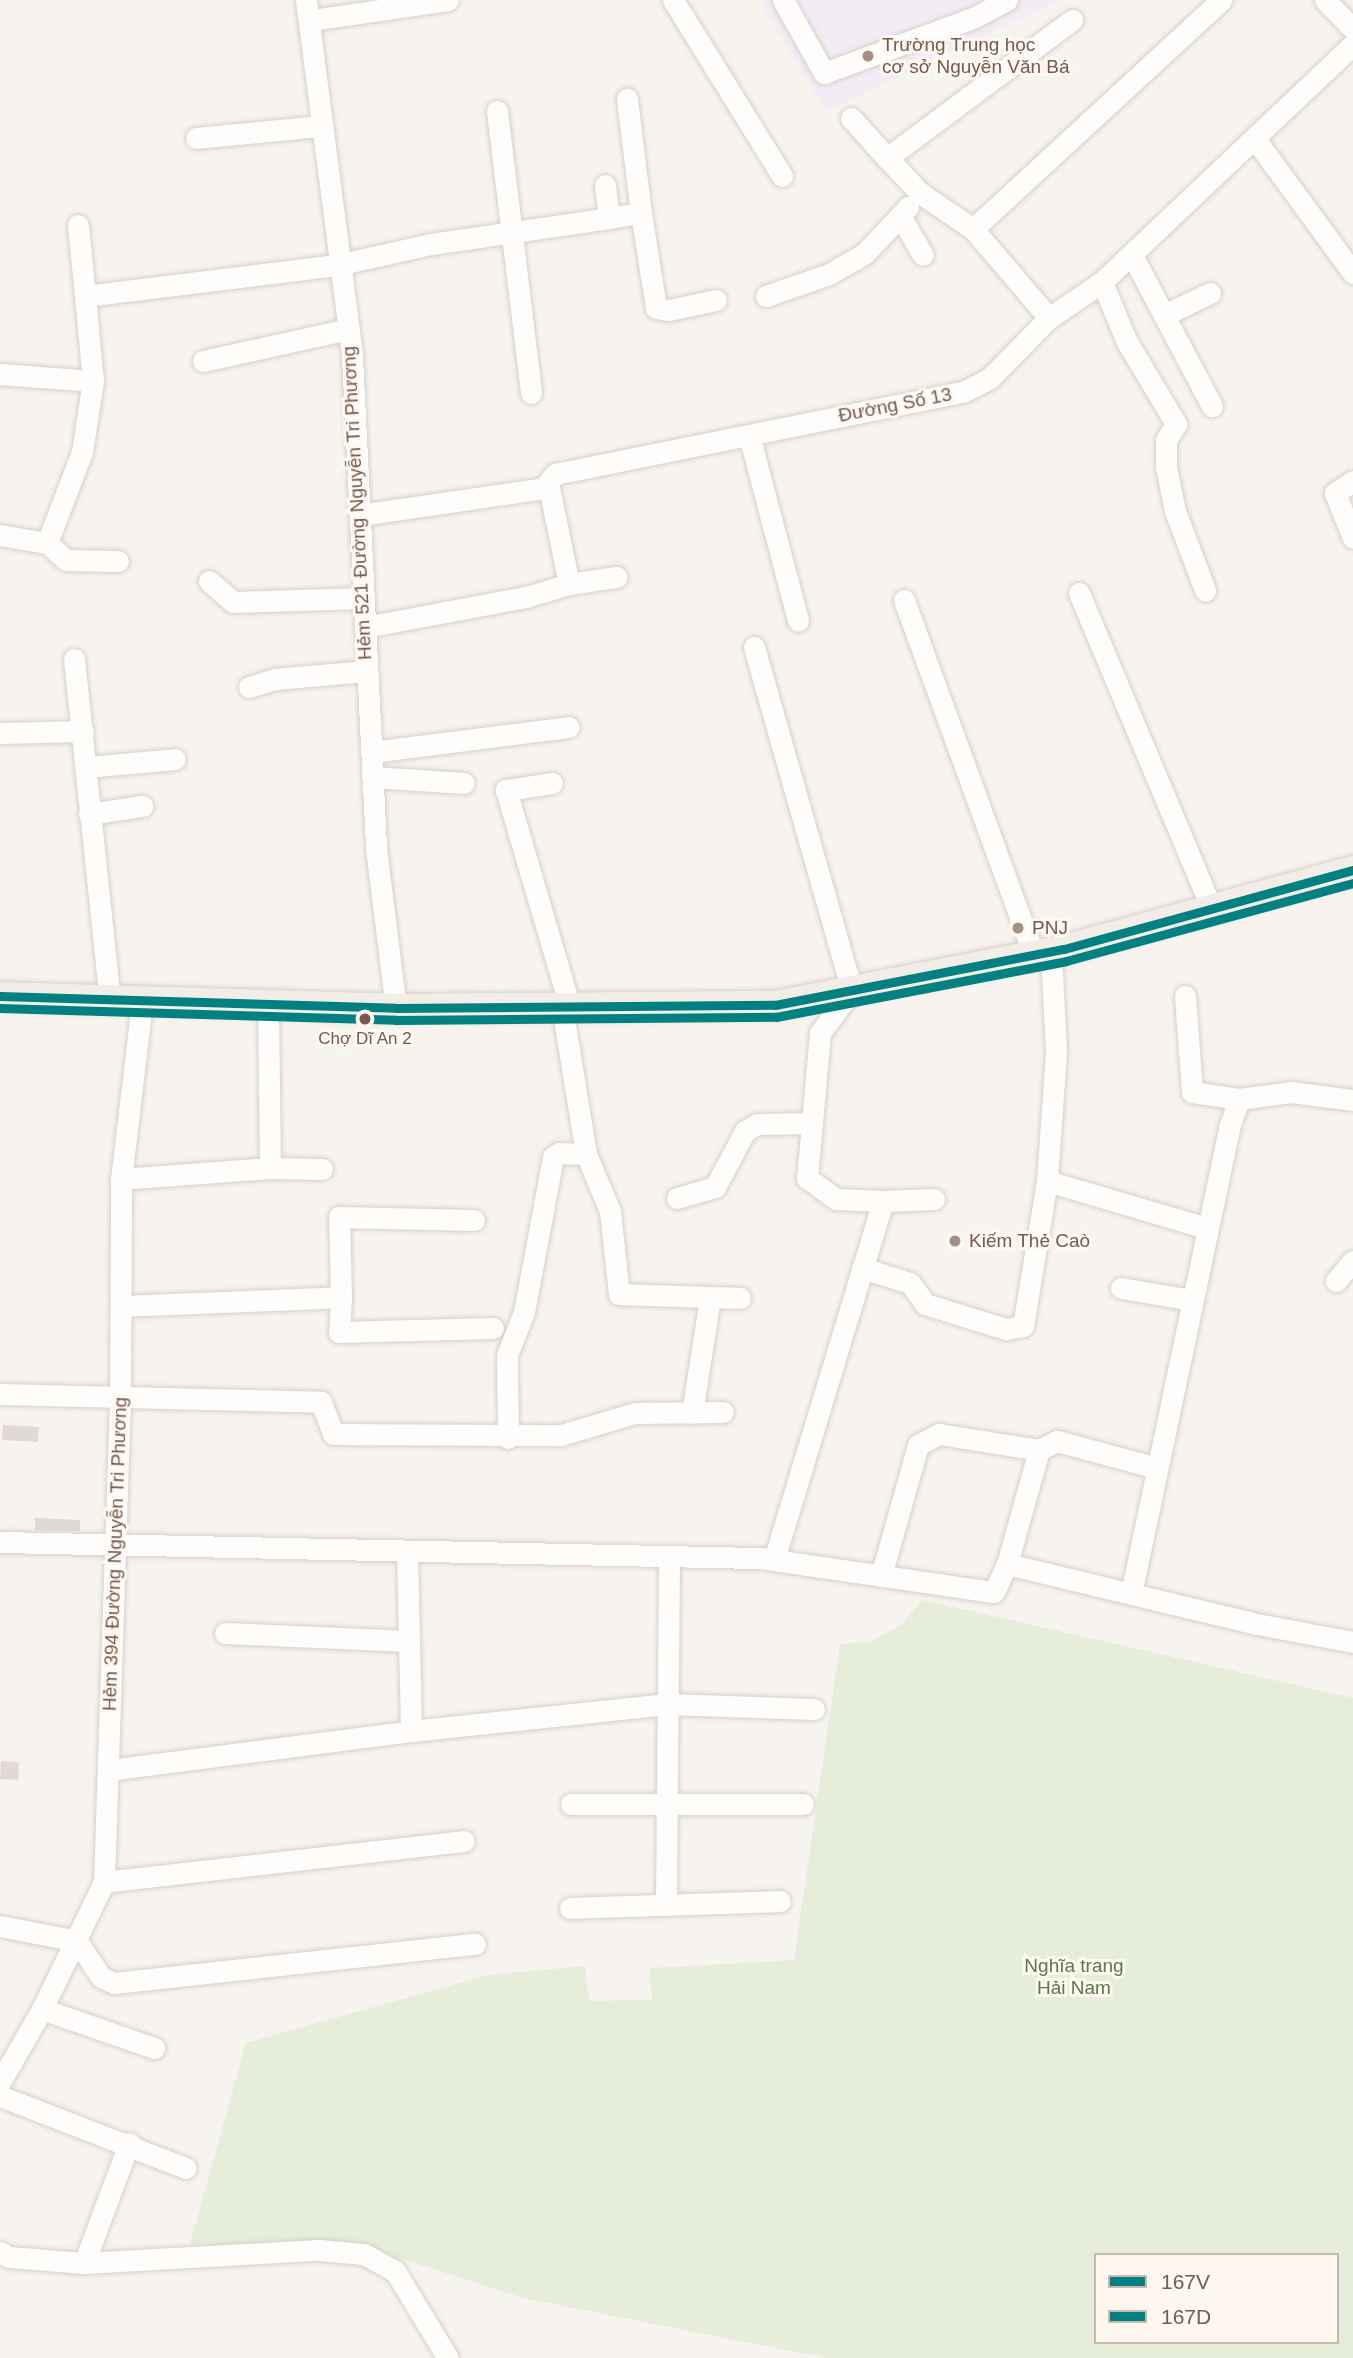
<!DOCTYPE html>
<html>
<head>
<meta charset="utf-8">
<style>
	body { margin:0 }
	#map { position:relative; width:1353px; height:2358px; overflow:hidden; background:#f7f3ee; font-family:Helvetica,sans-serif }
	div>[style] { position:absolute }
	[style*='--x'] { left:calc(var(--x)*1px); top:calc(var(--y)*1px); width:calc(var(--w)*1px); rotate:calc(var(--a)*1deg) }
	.education>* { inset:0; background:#f3ecf4 }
	.green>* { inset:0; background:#e6edda }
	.building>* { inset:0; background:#e1d9d3 }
	.roads { filter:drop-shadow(0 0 2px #d6d0cc) drop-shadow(0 0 2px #d6d0cc) }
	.minor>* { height:21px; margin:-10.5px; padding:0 10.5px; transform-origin:10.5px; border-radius:10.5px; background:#fefdfc }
	.major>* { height:28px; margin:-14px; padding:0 14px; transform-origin:14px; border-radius:14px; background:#f2ede7 }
	.bus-1>* { height:9px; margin:-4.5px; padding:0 4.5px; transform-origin:4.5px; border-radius:4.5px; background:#008080 }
	.bus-2>* { height:9px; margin:-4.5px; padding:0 4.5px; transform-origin:4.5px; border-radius:4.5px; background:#008080 }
	.dots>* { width:19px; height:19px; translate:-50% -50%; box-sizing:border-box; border:4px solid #fef8f1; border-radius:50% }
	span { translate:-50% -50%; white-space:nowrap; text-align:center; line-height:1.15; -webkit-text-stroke:6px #fef8f1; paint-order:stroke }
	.bus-label { font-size:17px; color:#745a4f }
	.poi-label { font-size:19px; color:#745a4f }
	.left { translate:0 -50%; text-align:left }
	.street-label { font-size:19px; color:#745a4f }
	.park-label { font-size:19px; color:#5a7848 }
	.legend { position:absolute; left:1094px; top:2253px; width:245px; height:91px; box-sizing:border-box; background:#fef8f1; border:2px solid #c7b9b0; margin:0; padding:9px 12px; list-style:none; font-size:21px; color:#745a4f }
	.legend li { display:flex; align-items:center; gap:14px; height:35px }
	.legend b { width:35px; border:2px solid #c7b9b0 }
</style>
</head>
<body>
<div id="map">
	<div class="education">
		<i style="clip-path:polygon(759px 0,1059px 0,826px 112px)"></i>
	</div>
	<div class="green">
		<i style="clip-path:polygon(evenodd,922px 1600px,1353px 1698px,1353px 2358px,826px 2358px,524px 2298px,362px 2246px,190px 2244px,246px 2043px,488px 1975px,585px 1966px,589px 2001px,652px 2000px,650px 1968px,794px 1960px,840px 1644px,871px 1642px,901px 1625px,922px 1600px,1096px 2255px,1337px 2255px,1337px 2342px,1096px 2342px,1096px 2255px)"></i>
	</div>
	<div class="building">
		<i style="clip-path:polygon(3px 1425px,39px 1427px,38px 1442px,2px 1440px)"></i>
		<i style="clip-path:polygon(35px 1518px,80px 1520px,80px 1531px,35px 1530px)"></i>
		<i style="clip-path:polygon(1px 1761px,19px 1762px,18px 1780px,0 1779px)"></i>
	</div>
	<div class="roads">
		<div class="minor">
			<i style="--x:306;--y:0;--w:359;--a:82.6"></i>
			<i style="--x:352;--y:356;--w:493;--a:87.2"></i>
			<i style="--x:376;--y:848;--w:161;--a:82.9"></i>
			<i style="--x:673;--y:0;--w:207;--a:58.2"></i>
			<i style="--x:783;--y:0;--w:84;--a:60.7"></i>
			<i style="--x:824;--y:73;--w:161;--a:-20.3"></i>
			<i style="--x:975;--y:17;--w:36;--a:-28"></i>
			<i style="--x:1325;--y:0;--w:40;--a:46"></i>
			<i style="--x:311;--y:20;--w:138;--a:-8.3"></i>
			<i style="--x:497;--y:111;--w:284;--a:83.1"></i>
			<i style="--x:851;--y:118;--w:54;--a:48"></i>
			<i style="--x:196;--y:138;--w:126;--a:-5.5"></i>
			<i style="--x:1255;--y:139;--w:166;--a:53.8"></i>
			<i style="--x:908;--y:207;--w:12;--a:132"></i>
			<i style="--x:900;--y:216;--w:45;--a:59.5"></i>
			<i style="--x:641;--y:213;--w:96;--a:81"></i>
			<i style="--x:656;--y:308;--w:13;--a:9"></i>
			<i style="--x:669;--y:310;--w:48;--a:-12"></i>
			<i style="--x:609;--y:218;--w:32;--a:-9"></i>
			<i style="--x:641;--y:213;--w:115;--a:-97"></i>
			<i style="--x:78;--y:225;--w:71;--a:84.4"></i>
			<i style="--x:973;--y:229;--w:338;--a:-42.7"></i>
			<i style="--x:1132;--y:255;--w:171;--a:62.1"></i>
			<i style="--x:1102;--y:282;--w:65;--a:67.4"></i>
			<i style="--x:1127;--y:342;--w:96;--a:59.1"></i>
			<i style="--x:1176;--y:424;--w:19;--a:122"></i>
			<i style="--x:1166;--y:440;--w:27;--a:90"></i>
			<i style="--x:1166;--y:467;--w:45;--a:78.4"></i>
			<i style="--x:1175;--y:511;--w:85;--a:69.2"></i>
			<i style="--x:766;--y:296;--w:67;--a:-19.2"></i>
			<i style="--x:829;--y:274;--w:40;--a:-29.7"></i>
			<i style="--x:864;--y:254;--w:52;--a:-46.5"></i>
			<i style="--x:1164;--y:315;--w:51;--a:-25.6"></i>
			<i style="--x:1049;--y:318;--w:117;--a:-130.5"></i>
			<i style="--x:973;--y:229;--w:64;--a:-145.8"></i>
			<i style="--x:920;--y:193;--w:48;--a:-133.3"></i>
			<i style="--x:887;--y:158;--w:231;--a:-36.7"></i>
			<i style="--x:203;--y:361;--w:148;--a:-12.4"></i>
			<i style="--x:0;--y:374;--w:93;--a:4.3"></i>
			<i style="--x:93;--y:381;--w:85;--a:-95.4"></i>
			<i style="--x:85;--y:296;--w:254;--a:-7"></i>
			<i style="--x:337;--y:265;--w:96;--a:-12.6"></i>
			<i style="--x:431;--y:244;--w:180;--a:-8.3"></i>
			<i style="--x:609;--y:218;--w:33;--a:-97"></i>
			<i style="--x:749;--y:435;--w:192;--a:75.2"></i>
			<i style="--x:1353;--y:481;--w:22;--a:146"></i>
			<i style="--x:1335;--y:493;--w:48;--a:68.2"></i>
			<i style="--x:360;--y:515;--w:186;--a:-8.3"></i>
			<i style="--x:544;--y:488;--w:18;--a:-52"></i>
			<i style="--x:555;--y:474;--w:416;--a:-11.4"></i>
			<i style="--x:963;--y:392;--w:30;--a:-27"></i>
			<i style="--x:990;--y:378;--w:84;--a:-45.5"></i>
			<i style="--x:1049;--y:318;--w:64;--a:-34.2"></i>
			<i style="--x:1102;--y:282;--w:345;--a:-43.4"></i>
			<i style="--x:0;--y:535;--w:48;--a:9.7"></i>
			<i style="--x:47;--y:543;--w:97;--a:-69"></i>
			<i style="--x:82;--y:452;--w:72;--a:-81.2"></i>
			<i style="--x:47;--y:543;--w:25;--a:42"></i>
			<i style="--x:66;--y:560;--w:52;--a:1.1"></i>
			<i style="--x:209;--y:581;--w:32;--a:41"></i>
			<i style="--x:233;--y:602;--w:131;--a:-1.7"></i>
			<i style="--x:569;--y:584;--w:48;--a:-8.5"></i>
			<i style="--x:1079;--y:593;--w:343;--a:67.2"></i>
			<i style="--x:904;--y:600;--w:378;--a:69.9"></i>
			<i style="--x:365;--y:627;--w:164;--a:-10.6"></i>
			<i style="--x:526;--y:597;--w:45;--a:-16.8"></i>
			<i style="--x:569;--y:584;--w:103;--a:-101.7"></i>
			<i style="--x:754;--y:647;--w:357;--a:74.1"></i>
			<i style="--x:852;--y:990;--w:54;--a:126.7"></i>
			<i style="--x:820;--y:1033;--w:146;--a:95.1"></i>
			<i style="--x:807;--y:1178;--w:36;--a:36"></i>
			<i style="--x:836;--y:1199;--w:47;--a:2.4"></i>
			<i style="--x:883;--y:1201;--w:375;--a:106.9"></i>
			<i style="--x:74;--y:659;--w:342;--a:84"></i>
			<i style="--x:249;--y:687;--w:27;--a:-17"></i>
			<i style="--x:275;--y:679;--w:91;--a:-5"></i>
			<i style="--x:0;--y:733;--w:83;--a:-1.4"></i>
			<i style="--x:371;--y:752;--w:199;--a:-7.2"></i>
			<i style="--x:86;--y:767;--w:89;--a:-5.1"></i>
			<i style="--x:372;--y:777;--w:92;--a:3.7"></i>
			<i style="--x:552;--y:783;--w:47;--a:171.3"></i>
			<i style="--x:506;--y:790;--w:226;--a:73.6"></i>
			<i style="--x:89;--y:814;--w:54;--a:-8.6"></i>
			<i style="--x:1185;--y:996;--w:96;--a:85.8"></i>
			<i style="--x:1192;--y:1092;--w:48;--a:8.5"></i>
			<i style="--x:268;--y:1006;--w:162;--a:89.3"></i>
			<i style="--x:562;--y:1007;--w:149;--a:80.7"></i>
			<i style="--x:586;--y:1154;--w:62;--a:67.2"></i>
			<i style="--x:610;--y:1211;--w:83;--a:83.8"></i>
			<i style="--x:619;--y:1294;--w:121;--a:1.9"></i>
			<i style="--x:121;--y:1179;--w:149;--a:-4.2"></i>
			<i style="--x:270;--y:1168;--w:52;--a:1.1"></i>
			<i style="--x:1047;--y:1181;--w:167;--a:16.4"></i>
			<i style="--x:677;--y:1198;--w:40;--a:-16"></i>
			<i style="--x:715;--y:1187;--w:64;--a:-61.8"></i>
			<i style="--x:745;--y:1131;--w:14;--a:-30"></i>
			<i style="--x:757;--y:1124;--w:55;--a:-1"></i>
			<i style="--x:883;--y:1201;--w:51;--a:-2.2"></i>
			<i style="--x:862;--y:1268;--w:50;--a:17.4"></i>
			<i style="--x:910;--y:1283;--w:26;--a:54"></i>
			<i style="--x:925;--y:1304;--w:85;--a:17.2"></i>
			<i style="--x:1006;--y:1329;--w:17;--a:-10"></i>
			<i style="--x:1023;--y:1326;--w:147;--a:-80.6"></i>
			<i style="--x:1047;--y:1181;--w:129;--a:-86"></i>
			<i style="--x:1056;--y:1052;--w:100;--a:-92.9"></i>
			<i style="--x:1336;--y:1281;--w:26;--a:-50"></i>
			<i style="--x:1121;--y:1288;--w:72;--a:9.6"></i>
			<i style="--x:341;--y:1297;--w:80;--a:-91.4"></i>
			<i style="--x:339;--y:1217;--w:135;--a:1.3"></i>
			<i style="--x:121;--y:1306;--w:220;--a:-2.3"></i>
			<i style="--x:341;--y:1297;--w:35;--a:93"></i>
			<i style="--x:339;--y:1332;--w:154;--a:-1.5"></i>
			<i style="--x:0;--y:1394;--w:321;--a:1.4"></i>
			<i style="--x:321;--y:1402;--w:34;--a:69"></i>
			<i style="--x:333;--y:1434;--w:228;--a:0.3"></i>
			<i style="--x:561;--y:1435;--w:77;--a:-16.6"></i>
			<i style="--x:635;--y:1413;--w:88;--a:-0.7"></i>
			<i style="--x:692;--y:1413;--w:116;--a:-81.1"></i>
			<i style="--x:508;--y:1438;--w:83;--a:-90.7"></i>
			<i style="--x:507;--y:1355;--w:46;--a:-68.4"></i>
			<i style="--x:524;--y:1312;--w:158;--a:-79.4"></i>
			<i style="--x:553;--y:1157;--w:7;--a:-34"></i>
			<i style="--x:559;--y:1153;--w:27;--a:2"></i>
			<i style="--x:0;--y:1542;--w:760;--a:1.21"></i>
			<i style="--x:760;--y:1558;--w:236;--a:8.3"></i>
			<i style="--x:994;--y:1592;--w:31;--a:-65"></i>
			<i style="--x:1007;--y:1564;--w:118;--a:-74.3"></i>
			<i style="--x:407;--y:1552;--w:179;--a:88.7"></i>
			<i style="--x:411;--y:1731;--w:258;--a:-6"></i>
			<i style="--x:668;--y:1704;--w:146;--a:2"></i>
			<i style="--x:1007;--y:1564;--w:257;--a:13.5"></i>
			<i style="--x:1257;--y:1624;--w:98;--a:10.6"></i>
			<i style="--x:881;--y:1576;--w:136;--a:-74.2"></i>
			<i style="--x:918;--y:1445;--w:24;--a:-28"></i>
			<i style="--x:939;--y:1434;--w:101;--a:9.1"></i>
			<i style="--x:1039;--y:1450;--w:20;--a:-27"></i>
			<i style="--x:1057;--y:1441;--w:104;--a:15.1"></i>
			<i style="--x:1131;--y:1594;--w:477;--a:-78.1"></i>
			<i style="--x:1229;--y:1127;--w:30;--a:-70"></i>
			<i style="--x:1239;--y:1099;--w:52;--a:-7.7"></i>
			<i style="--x:1291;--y:1092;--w:63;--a:7.4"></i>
			<i style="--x:225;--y:1633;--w:184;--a:2.5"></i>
			<i style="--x:108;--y:1770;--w:305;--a:-7.3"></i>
			<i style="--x:571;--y:1804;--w:232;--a:0"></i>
			<i style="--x:104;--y:1882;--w:362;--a:-6.5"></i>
			<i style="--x:666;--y:1903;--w:346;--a:-89.5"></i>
			<i style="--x:570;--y:1908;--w:210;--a:-1.9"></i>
			<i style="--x:0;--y:1926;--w:78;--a:11"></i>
			<i style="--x:77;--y:1941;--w:43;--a:56.3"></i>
			<i style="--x:101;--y:1977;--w:14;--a:25"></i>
			<i style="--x:114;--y:1983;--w:363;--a:-6.2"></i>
			<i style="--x:42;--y:2009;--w:119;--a:19.2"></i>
			<i style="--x:0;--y:2082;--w:84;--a:-60.1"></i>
			<i style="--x:42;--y:2009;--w:141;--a:-64"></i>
			<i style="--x:104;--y:1882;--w:482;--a:-88.1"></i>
			<i style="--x:120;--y:1400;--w:221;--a:-89.7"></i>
			<i style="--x:121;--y:1179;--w:178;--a:-83.2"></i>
			<i style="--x:0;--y:2096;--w:199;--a:21.2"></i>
			<i style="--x:0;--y:2252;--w:10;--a:29"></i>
			<i style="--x:9;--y:2257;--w:75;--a:4.6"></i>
			<i style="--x:84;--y:2263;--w:235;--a:-3.2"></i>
			<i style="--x:319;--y:2250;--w:45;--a:5.1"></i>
			<i style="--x:364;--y:2254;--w:35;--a:29"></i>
			<i style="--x:395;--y:2271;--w:102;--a:58.7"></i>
			<i style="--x:84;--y:2263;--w:128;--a:-69.4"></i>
		</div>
		<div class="major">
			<i style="--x:0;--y:996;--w:396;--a:1.7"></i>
			<i style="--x:396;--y:1008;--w:379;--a:-0.5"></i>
			<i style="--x:775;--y:1005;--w:294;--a:-11"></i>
			<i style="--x:1064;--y:949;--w:300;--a:-15.3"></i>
		</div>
	</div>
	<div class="bus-1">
		<i style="--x:0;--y:996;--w:396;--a:1.7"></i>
		<i style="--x:396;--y:1008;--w:379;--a:-0.5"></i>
		<i style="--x:775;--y:1005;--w:294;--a:-11"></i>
		<i style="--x:1064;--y:949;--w:300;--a:-15.3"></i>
	</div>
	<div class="bus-2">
		<i style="--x:0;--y:1008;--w:396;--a:1.7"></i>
		<i style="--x:396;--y:1020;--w:380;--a:-0.5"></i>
		<i style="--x:776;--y:1017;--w:295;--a:-10.9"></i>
		<i style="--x:1066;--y:961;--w:297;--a:-15.2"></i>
	</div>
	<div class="dots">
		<i style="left:868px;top:56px;background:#a29087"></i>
		<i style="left:1018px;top:928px;background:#a29087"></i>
		<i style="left:365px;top:1019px;background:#745a4f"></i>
		<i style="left:955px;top:1241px;background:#a29087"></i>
	</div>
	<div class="bus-label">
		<span style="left:365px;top:1039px">Chợ Dĩ An 2</span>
	</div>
	<div class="poi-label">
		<span class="left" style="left:882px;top:56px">Trường Trung học<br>cơ sở Nguyễn Văn Bá</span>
		<span class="left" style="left:1032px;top:928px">PNJ</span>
		<span class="left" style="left:969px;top:1241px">Kiếm Thẻ Caò</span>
	</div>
	<div class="street-label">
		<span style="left:895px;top:405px;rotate:-11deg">Đường Số 13</span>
		<span style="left:357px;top:503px;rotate:-93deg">Hẻm 521 Đường Nguyễn Tri Phương</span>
		<span style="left:115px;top:1554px;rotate:-88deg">Hẻm 394 Đường Nguyễn Tri Phương</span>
	</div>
	<div class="park-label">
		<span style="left:1074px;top:1977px">Nghĩa trang<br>Hải Nam</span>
	</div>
	<ul class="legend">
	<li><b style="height:9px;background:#008080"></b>167V</li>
	<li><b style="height:9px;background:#008080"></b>167D</li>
	</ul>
</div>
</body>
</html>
